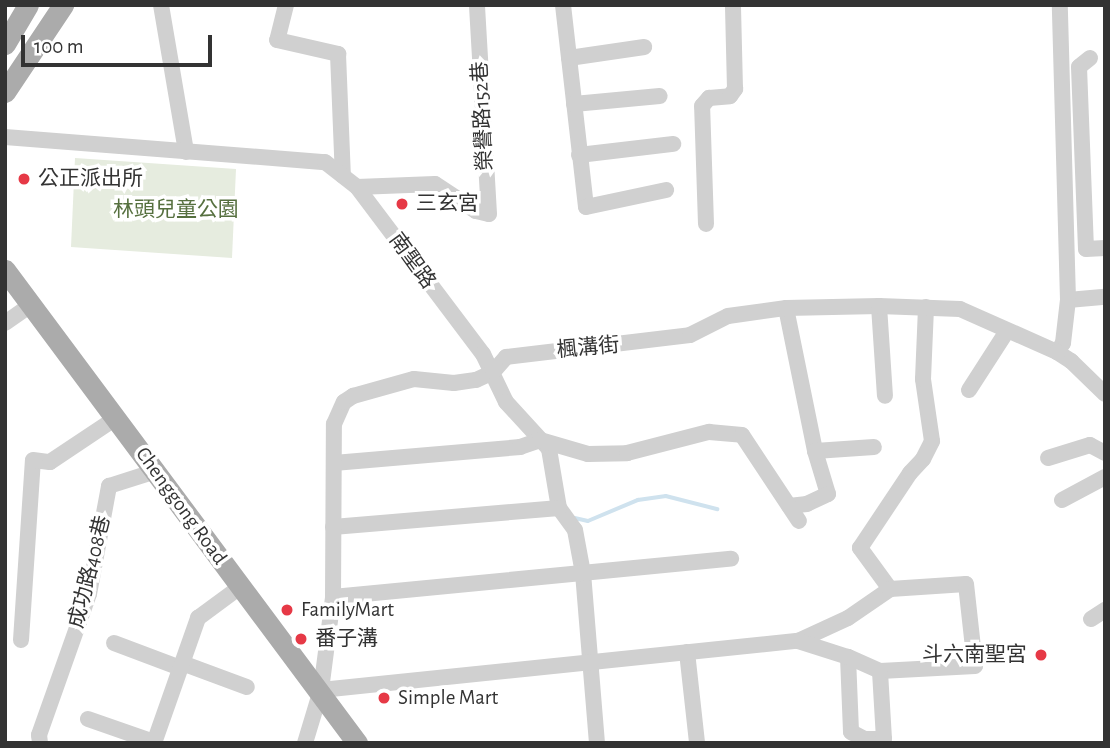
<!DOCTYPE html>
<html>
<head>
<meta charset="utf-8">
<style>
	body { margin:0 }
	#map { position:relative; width:1110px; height:748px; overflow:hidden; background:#fff; font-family:"Alegreya Sans","Noto Sans TC",sans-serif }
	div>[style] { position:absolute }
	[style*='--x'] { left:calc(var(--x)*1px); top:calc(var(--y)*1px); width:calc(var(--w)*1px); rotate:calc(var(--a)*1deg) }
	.green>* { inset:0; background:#e6ecdf }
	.stream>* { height:3.5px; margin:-1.75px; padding:0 1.75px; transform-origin:1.75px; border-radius:1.75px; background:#cfe2ee }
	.minor>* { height:16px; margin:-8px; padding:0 8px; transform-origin:8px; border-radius:8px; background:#d0d0d0 }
	.major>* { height:21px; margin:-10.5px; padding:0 10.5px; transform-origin:10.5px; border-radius:10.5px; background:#ababab }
	.dots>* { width:19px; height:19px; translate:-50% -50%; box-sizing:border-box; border:4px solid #fff; border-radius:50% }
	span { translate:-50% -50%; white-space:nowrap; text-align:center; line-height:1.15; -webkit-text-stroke:7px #fff; paint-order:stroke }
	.street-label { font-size:21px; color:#333 }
	.poi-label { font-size:21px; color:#333 }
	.left { translate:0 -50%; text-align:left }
	.right { translate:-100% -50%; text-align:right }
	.park-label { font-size:21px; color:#56703f }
	.frame { position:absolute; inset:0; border:7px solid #333; pointer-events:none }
	.scale { position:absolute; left:21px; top:35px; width:191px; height:32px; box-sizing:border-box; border:4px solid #333; border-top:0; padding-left:9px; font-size:21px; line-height:24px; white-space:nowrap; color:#333; -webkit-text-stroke:5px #fff; paint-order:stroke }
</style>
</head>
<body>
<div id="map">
	<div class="green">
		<i style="clip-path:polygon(75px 158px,236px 169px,232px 258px,71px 247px)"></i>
	</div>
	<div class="stream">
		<i style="--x:575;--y:518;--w:13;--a:13"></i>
		<i style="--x:588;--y:521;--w:54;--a:-22.8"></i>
		<i style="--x:638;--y:500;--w:28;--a:-8"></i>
		<i style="--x:666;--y:496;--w:53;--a:14.3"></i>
	</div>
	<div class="minor">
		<i style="--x:161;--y:5;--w:149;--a:80.3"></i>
		<i style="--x:286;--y:5;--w:36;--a:104"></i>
		<i style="--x:277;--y:40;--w:63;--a:12.9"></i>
		<i style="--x:338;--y:54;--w:122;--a:87.7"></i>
		<i style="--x:563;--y:5;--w:203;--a:83.5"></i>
		<i style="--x:586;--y:207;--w:82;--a:-12"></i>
		<i style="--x:569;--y:58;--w:76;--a:-8.3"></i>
		<i style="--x:1090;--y:58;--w:14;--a:141"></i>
		<i style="--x:1079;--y:67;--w:182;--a:87.8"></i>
		<i style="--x:1086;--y:249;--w:19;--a:-3"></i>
		<i style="--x:574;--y:104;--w:86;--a:-5.3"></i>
		<i style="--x:5;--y:137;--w:321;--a:4.5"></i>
		<i style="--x:325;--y:162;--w:41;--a:38"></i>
		<i style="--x:357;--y:187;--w:209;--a:53"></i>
		<i style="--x:483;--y:354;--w:53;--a:64.4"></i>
		<i style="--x:506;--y:402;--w:64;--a:47.5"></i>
		<i style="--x:549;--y:449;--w:60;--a:80.4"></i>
		<i style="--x:559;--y:508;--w:27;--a:54"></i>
		<i style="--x:575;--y:530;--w:44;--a:79.5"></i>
		<i style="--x:583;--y:573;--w:171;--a:85.3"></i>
		<i style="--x:579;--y:155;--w:95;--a:-6.7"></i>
		<i style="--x:357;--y:187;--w:78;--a:-2.2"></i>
		<i style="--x:435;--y:184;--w:49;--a:33.4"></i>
		<i style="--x:476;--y:211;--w:13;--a:13"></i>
		<i style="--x:489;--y:214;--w:209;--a:-93.3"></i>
		<i style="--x:706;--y:224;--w:118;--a:-91.9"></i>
		<i style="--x:702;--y:106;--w:11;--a:-49"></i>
		<i style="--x:709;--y:98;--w:21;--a:-5"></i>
		<i style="--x:730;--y:96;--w:9;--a:-54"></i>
		<i style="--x:735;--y:89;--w:84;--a:-91.4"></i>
		<i style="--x:1068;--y:300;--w:37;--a:-5"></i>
		<i style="--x:879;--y:306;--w:90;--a:86.2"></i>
		<i style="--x:786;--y:308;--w:146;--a:78.5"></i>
		<i style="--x:815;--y:451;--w:45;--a:73.2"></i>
		<i style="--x:828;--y:494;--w:23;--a:155"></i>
		<i style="--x:807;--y:504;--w:18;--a:174"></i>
		<i style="--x:5;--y:323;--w:32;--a:-35"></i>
		<i style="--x:1057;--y:352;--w:11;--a:-56"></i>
		<i style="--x:1063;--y:343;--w:43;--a:-83.4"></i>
		<i style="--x:1068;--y:300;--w:295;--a:-91.6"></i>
		<i style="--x:969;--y:390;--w:70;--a:-57.2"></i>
		<i style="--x:815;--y:451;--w:59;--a:-3.9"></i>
		<i style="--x:1048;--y:458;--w:44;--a:-17.2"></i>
		<i style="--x:1090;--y:445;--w:17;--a:28"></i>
		<i style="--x:334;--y:463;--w:187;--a:-4.9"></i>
		<i style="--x:520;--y:447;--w:21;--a:-19"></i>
		<i style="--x:540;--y:440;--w:50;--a:16.3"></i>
		<i style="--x:588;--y:454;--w:39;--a:-1"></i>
		<i style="--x:627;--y:453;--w:85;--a:-14.4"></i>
		<i style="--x:709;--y:432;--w:33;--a:5"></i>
		<i style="--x:742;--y:435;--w:103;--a:56.5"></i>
		<i style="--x:1062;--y:500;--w:49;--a:-28.1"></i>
		<i style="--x:333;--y:527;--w:227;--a:-4.8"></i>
		<i style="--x:890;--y:589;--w:51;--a:-126.2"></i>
		<i style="--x:860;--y:548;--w:90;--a:-56.3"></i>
		<i style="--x:910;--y:473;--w:19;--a:-47"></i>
		<i style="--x:923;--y:459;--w:20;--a:-63"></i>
		<i style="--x:932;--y:441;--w:63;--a:-98.3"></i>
		<i style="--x:923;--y:379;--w:72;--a:-87.6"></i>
		<i style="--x:333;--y:597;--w:400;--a:-5.5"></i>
		<i style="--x:1091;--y:619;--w:17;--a:-33"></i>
		<i style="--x:21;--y:640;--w:180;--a:-86.2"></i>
		<i style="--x:33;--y:460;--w:17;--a:7"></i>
		<i style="--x:50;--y:462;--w:79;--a:-33.7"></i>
		<i style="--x:114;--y:643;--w:71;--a:20.7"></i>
		<i style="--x:687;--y:652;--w:92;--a:83.7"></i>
		<i style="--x:848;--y:657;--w:75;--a:87.7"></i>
		<i style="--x:851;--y:732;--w:16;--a:27"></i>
		<i style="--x:865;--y:739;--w:19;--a:0"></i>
		<i style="--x:884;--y:739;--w:68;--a:-93.4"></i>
		<i style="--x:182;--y:663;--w:69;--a:20.3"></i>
		<i style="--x:321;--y:690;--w:480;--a:-5.9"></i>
		<i style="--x:798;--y:641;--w:55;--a:-24.7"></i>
		<i style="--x:848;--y:618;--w:51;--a:-34.6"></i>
		<i style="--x:890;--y:589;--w:76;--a:-3.8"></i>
		<i style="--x:966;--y:584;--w:82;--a:83.7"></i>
		<i style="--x:975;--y:666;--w:95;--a:177"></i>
		<i style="--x:880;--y:671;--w:35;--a:-156"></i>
		<i style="--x:848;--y:657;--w:52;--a:-162.3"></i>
		<i style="--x:88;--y:719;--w:70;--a:19.2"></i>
		<i style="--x:40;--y:743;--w:8;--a:-97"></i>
		<i style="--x:39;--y:735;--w:150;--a:-70.5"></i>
		<i style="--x:89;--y:594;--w:110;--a:-79.5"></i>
		<i style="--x:109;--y:486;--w:49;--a:-17.7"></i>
		<i style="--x:154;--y:743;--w:133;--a:-70.6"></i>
		<i style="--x:198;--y:618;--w:52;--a:-36.4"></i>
		<i style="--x:305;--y:743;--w:55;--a:-73.2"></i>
		<i style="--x:321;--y:690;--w:94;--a:-82.6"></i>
		<i style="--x:333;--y:597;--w:173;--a:-89.7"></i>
		<i style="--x:334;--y:424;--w:24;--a:-66"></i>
		<i style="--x:344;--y:402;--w:11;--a:-34"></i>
		<i style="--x:353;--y:396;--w:63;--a:-15.6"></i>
		<i style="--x:414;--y:379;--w:40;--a:5.7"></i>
		<i style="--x:454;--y:383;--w:22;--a:-8"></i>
		<i style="--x:476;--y:380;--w:19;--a:-25"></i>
		<i style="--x:493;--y:372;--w:20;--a:-49"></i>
		<i style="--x:506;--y:357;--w:185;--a:-6.8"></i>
		<i style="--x:690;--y:335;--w:42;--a:-26.6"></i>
		<i style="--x:728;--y:316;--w:59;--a:-7.9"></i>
		<i style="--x:786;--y:308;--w:93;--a:-1.2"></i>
		<i style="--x:879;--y:306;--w:81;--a:2.1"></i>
		<i style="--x:960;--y:309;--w:106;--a:23.9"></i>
		<i style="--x:1057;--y:352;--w:17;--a:33"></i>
		<i style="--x:1071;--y:361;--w:47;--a:44.1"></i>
	</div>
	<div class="major">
		<i style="--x:5;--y:44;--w:45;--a:-59.5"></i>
		<i style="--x:5;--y:92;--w:105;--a:-56.3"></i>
		<i style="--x:5;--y:270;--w:590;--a:53.34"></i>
	</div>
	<div class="dots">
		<i style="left:24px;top:179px;background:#e63946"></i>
		<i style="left:402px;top:204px;background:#e63946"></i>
		<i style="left:287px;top:610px;background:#e63946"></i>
		<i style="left:301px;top:639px;background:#e63946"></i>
		<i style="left:1041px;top:655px;background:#e63946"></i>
		<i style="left:384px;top:698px;background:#e63946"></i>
	</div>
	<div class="street-label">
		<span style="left:483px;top:116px;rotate:-93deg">榮譽路152巷</span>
		<span style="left:412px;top:261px;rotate:54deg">南聖路</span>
		<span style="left:588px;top:348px;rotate:-5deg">楓溝街</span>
		<span style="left:181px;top:506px;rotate:54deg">Chenggong Road</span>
		<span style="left:90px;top:572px;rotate:-76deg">成功路408巷</span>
	</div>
	<div class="poi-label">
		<span class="left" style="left:38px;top:179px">公正派出所</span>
		<span class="left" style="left:416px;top:204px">三玄宮</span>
		<span class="left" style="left:301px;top:610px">FamilyMart</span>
		<span class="left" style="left:315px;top:639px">番子溝</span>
		<span class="right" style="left:1027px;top:655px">斗六南聖宮</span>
		<span class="left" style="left:398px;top:698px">Simple Mart</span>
	</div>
	<div class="park-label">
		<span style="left:176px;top:210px">林頭兒童公園</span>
	</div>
	<div class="frame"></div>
	<div class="scale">100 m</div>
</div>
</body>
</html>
